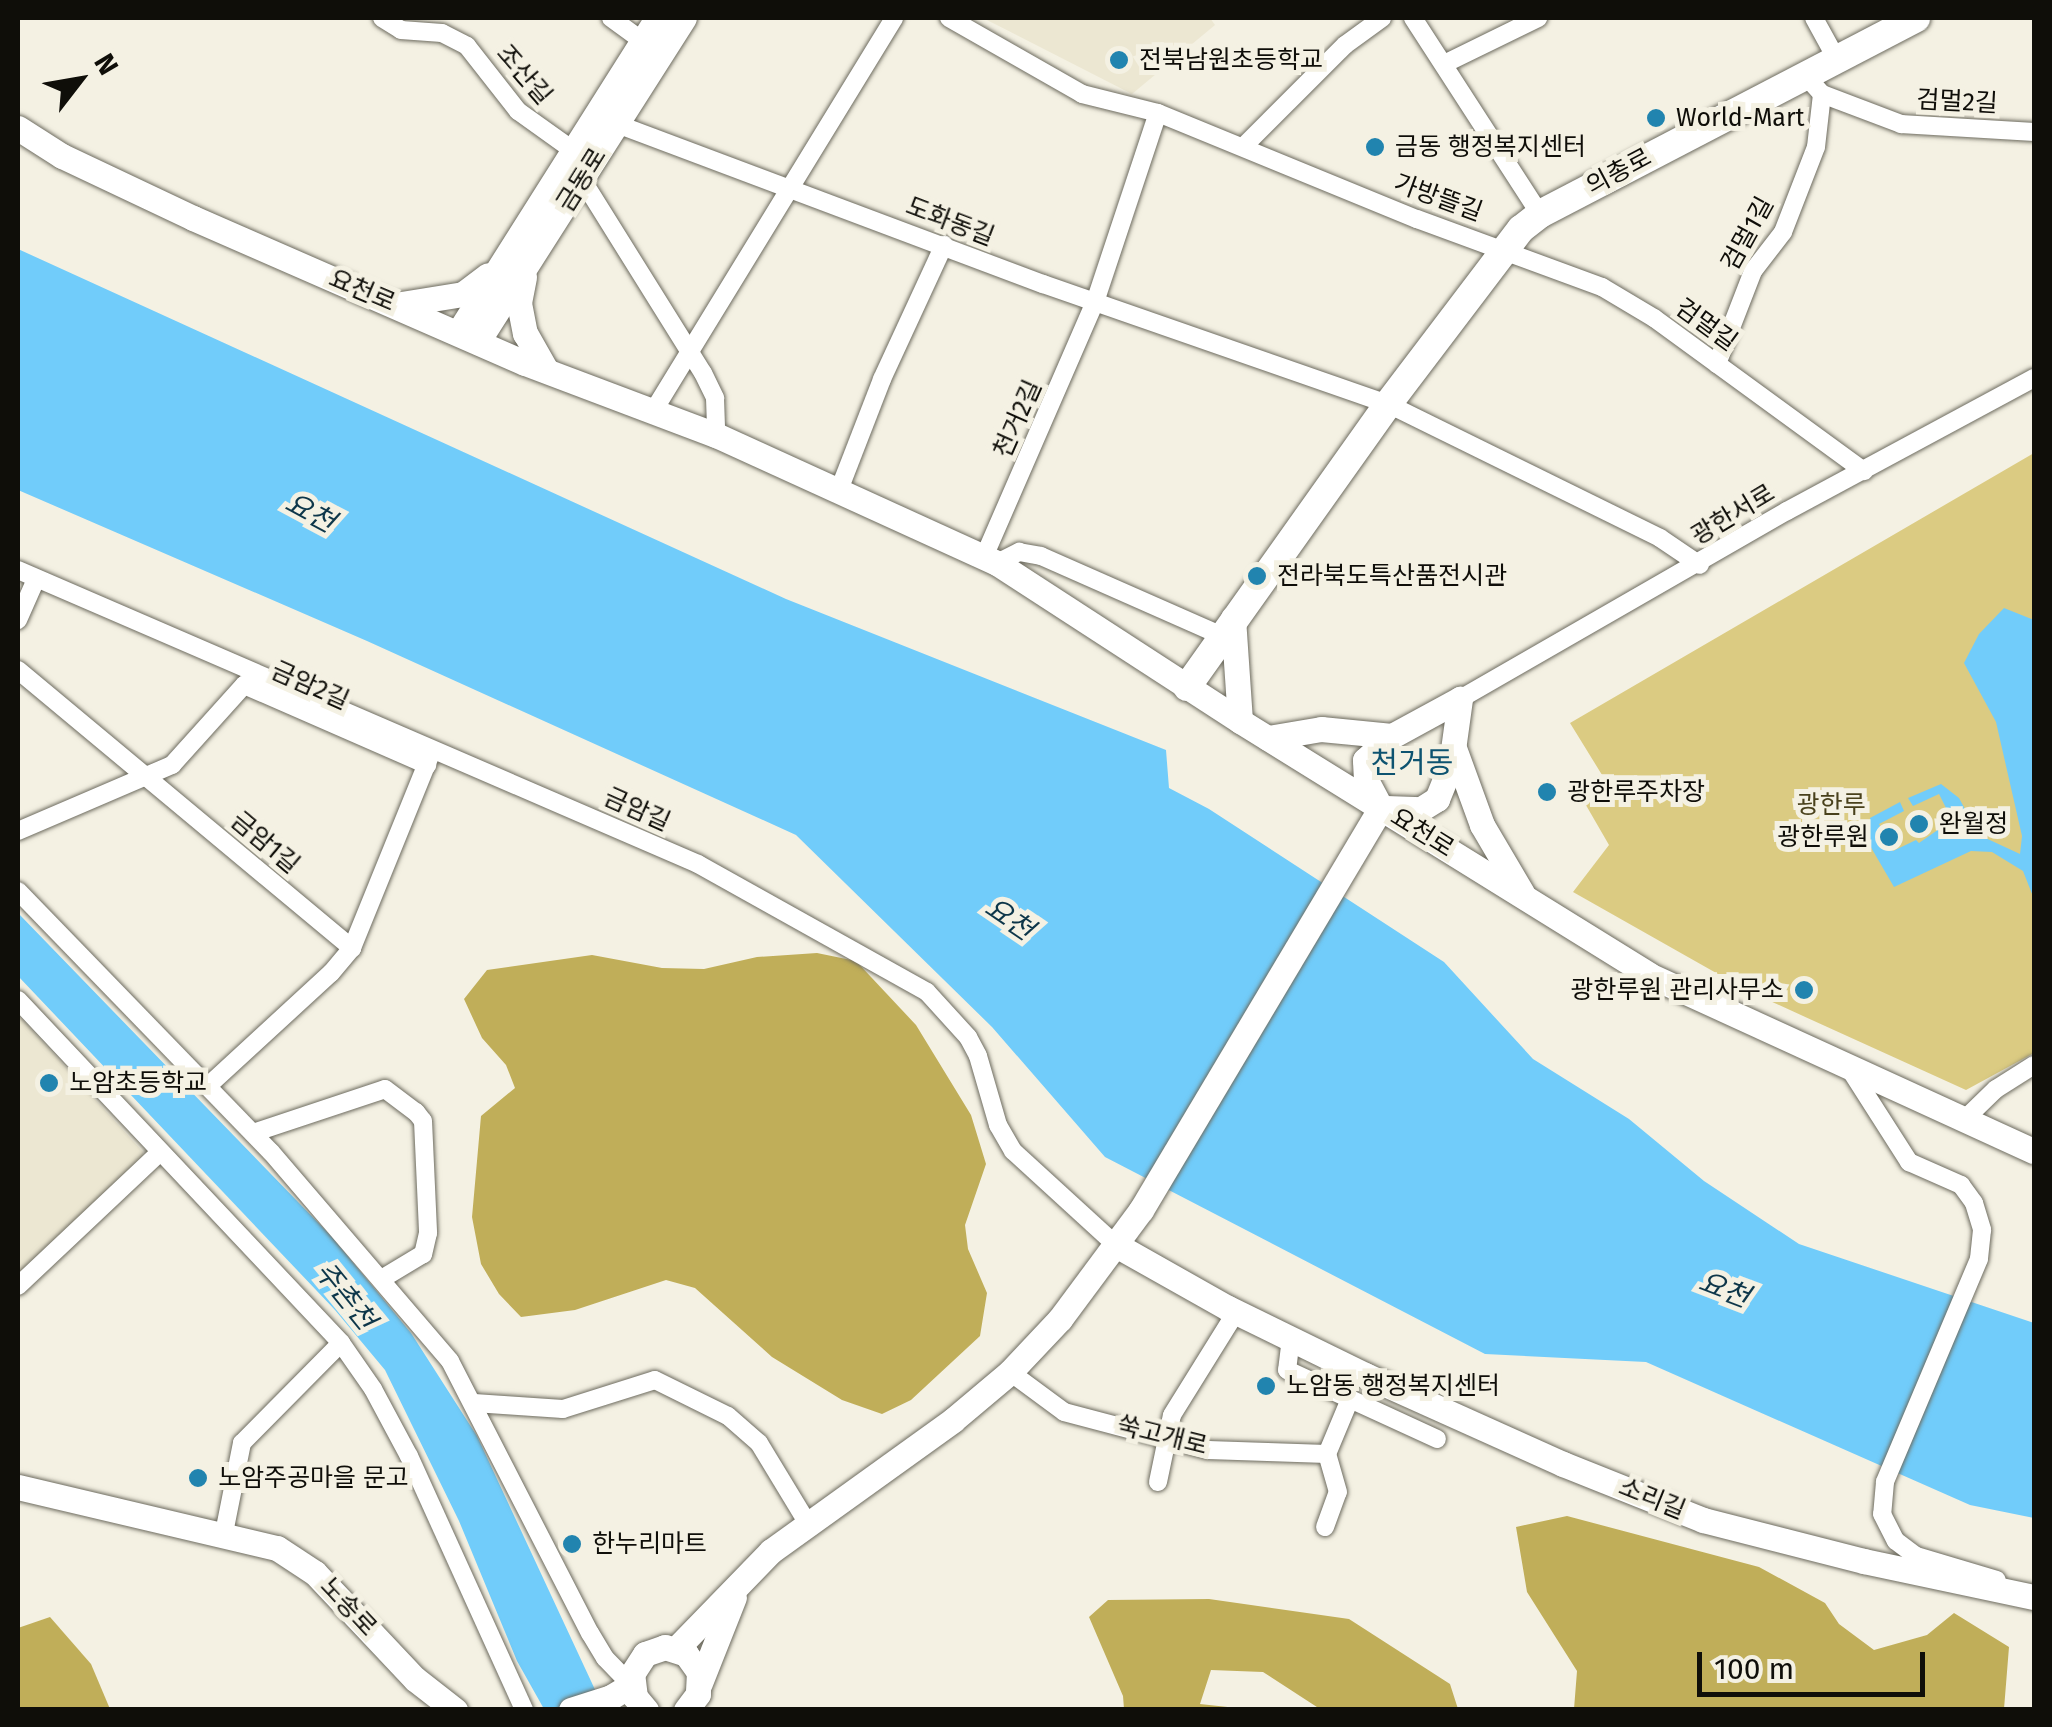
<!DOCTYPE html>
<html>
<head>
<meta charset="utf-8">
<style>
	body { margin:0 }
	#map { position:relative; width:2052px; height:1727px; overflow:hidden; background:#f4f1e3; font-family:"Fira Sans","Noto Sans KR",sans-serif }
	div>[style] { position:absolute }
	[style*='--x'] { left:calc(var(--x)*1px); top:calc(var(--y)*1px); width:calc(var(--w)*1px); rotate:calc(var(--a)*1deg) }
	.built>* { inset:0; background:#ece7d2 }
	.green>* { inset:0; background:#dbcb82 }
	.forest>* { inset:0; background:#c0ae59 }
	.water>* { inset:0; background:#71ccfa }
	.roads { filter:drop-shadow(0 0 2px #6d6b5f) drop-shadow(0 0 2px #6d6b5f) }
	.street>* { height:18px; margin:-9px; padding:0 9px; transform-origin:9px; border-radius:9px; background:#fff }
	.secondary>* { height:25px; margin:-12.5px; padding:0 12.5px; transform-origin:12.5px; border-radius:12.5px; background:#fff }
	.primary>* { height:28px; margin:-14px; padding:0 14px; transform-origin:14px; border-radius:14px; background:#fff }
	.dots>* { width:28px; height:28px; translate:-50% -50%; box-sizing:border-box; border:5px solid #f4f1e3; border-radius:50% }
	span { translate:-50% -50%; white-space:nowrap; text-align:center; line-height:1.15; -webkit-text-stroke:10px #f4f1e3; paint-order:stroke }
	.poi-label { font-size:25px; color:#0f0e09 }
	.left { translate:0 -50%; text-align:left }
	.right { translate:-100% -50%; text-align:right }
	.street-label { font-size:25px; color:#0f0e09 }
	.park-label { font-size:25px; color:#49411c }
	.water-label { font-size:28px; color:#0d3649; font-style:italic }
	.quarter-label { font-size:30px; color:#0d5370 }
	.frame { position:absolute; inset:0; border:20px solid #0f0e09; pointer-events:none }
	.north { position:absolute; left:30px; top:30px; width:100px; height:100px; -webkit-text-stroke:8px #f4f1e3; paint-order:stroke; rotate:59deg; font-size:28px; font-weight:700; line-height:40px; text-align:center; color:#0f0e09 }
	.north::after { content:''; display:block; margin:auto; width:35px; height:45px; background:#0f0e09; clip-path:polygon(50% 0,100% 100%,50% 72%,0 100%) }
	.scale { position:absolute; left:1697px; top:1652px; width:228px; height:45px; box-sizing:border-box; border:5px solid #0f0e09; border-top:0; padding-left:12px; font-size:30px; line-height:35px; white-space:nowrap; color:#0f0e09; -webkit-text-stroke:8px #f4f1e3; paint-order:stroke }
</style>
</head>
<body>
<div id="map">
	<div class="built">
		<i style="clip-path:polygon(983px 18px,1210px 18px,1215px 25px,1132px 94px)"></i>
		<i style="clip-path:polygon(18px 1015px,143px 1152px,142px 1165px,18px 1282px)"></i>
	</div>
	<div class="green">
		<i style="clip-path:polygon(2034px 453px,2034px 1053px,1966px 1090px,1748px 991px,1573px 892px,1609px 845px,1583px 800px,1607px 783px,1570px 723px)"></i>
	</div>
	<div class="forest">
		<i style="clip-path:polygon(817px 953px,856px 961px,916px 1025px,971px 1115px,986px 1164px,965px 1225px,968px 1249px,987px 1293px,980px 1336px,911px 1400px,882px 1414px,842px 1400px,772px 1357px,695px 1288px,666px 1280px,575px 1310px,521px 1317px,499px 1294px,481px 1264px,472px 1217px,481px 1116px,515px 1088px,506px 1065px,482px 1038px,464px 999px,487px 970px,592px 955px,662px 968px,704px 969px,757px 957px)"></i>
		<i style="clip-path:polygon(1567px 1516px,1759px 1567px,1825px 1603px,1839px 1624px,1874px 1650px,1927px 1635px,1954px 1613px,2009px 1647px,2004px 1709px,1574px 1709px,1577px 1671px,1527px 1592px,1516px 1527px)"></i>
		<i style="clip-path:polygon(1209px 1599px,1349px 1619px,1450px 1684px,1458px 1709px,1320px 1709px,1263px 1672px,1211px 1670px,1200px 1704px,1246px 1709px,1124px 1709px,1123px 1696px,1089px 1617px,1108px 1600px)"></i>
		<i style="clip-path:polygon(50px 1617px,91px 1664px,110px 1709px,18px 1709px,18px 1628px)"></i>
	</div>
	<div class="water">
		<i style="clip-path:polygon(18px 249px,786px 599px,1166px 750px,1169px 788px,1209px 809px,1444px 962px,1533px 1059px,1629px 1119px,1704px 1181px,1799px 1244px,2034px 1323px,2034px 1518px,1970px 1505px,1646px 1362px,1485px 1354px,1105px 1157px,992px 1027px,796px 835px,367px 641px,18px 490px)"></i>
		<i style="clip-path:polygon(2004px 608px,2034px 620px,2034px 899px,2023px 871px,1992px 852px,1971px 851px,1894px 887px,1869px 844px,1870px 818px,1900px 802px,1904px 811px,1879px 824px,1893px 851px,1916px 840px,1919px 843px,1952px 820px,1939px 794px,1913px 806px,1908px 798px,1941px 784px,1959px 798px,1979px 835px,2020px 854px,2022px 836px,1996px 722px,1964px 663px,1979px 634px)"></i>
		<i style="clip-path:polygon(18px 913px,332px 1237px,411px 1333px,477px 1436px,604px 1709px,544px 1709px,517px 1661px,459px 1521px,385px 1370px,335px 1310px,18px 976px)"></i>
	</div>
	<div class="roads">
		<div class="street">
			<i style="--x:382;--y:18;--w:22;--a:32"></i>
			<i style="--x:401;--y:30;--w:41;--a:4.2"></i>
			<i style="--x:442;--y:33;--w:28;--a:27"></i>
			<i style="--x:467;--y:46;--w:83;--a:51.9"></i>
			<i style="--x:518;--y:111;--w:69;--a:35.5"></i>
			<i style="--x:611;--y:18;--w:39;--a:36"></i>
			<i style="--x:949;--y:18;--w:153;--a:29.7"></i>
			<i style="--x:1082;--y:94;--w:78;--a:14"></i>
			<i style="--x:1158;--y:113;--w:280;--a:22.3"></i>
			<i style="--x:1417;--y:219;--w:197;--a:20.2"></i>
			<i style="--x:1602;--y:287;--w:61;--a:30.8"></i>
			<i style="--x:1654;--y:318;--w:260;--a:36.1"></i>
			<i style="--x:1413;--y:18;--w:234;--a:57.1"></i>
			<i style="--x:1814;--y:18;--w:46;--a:61.2"></i>
			<i style="--x:1444;--y:64;--w:105;--a:-26.1"></i>
			<i style="--x:1822;--y:94;--w:85;--a:20.8"></i>
			<i style="--x:1901;--y:124;--w:133;--a:3.4"></i>
			<i style="--x:617;--y:124;--w:455;--a:20.6"></i>
			<i style="--x:1043;--y:284;--w:365;--a:19.2"></i>
			<i style="--x:1388;--y:404;--w:303;--a:26.2"></i>
			<i style="--x:1660;--y:538;--w:48;--a:34"></i>
			<i style="--x:1244;--y:146;--w:143;--a:-45"></i>
			<i style="--x:1345;--y:45;--w:46;--a:-36.1"></i>
			<i style="--x:583;--y:181;--w:226;--a:58"></i>
			<i style="--x:703;--y:373;--w:28;--a:64"></i>
			<i style="--x:715;--y:398;--w:37;--a:88"></i>
			<i style="--x:1717;--y:364;--w:100;--a:-68.8"></i>
			<i style="--x:1753;--y:271;--w:49;--a:-52.4"></i>
			<i style="--x:1783;--y:232;--w:91;--a:-68.8"></i>
			<i style="--x:1816;--y:147;--w:53;--a:-83.5"></i>
			<i style="--x:1822;--y:94;--w:25;--a:-132"></i>
			<i style="--x:654;--y:410;--w:460;--a:-58.5"></i>
			<i style="--x:839;--y:490;--w:119;--a:-68.8"></i>
			<i style="--x:882;--y:379;--w:148;--a:-65.2"></i>
			<i style="--x:984;--y:557;--w:278;--a:-66.5"></i>
			<i style="--x:1095;--y:302;--w:199;--a:-71.6"></i>
			<i style="--x:997;--y:563;--w:25;--a:-27"></i>
			<i style="--x:1019;--y:552;--w:22;--a:10"></i>
			<i style="--x:1041;--y:556;--w:196;--a:23.8"></i>
			<i style="--x:18;--y:570;--w:741;--a:23.38"></i>
			<i style="--x:698;--y:864;--w:262;--a:29.2"></i>
			<i style="--x:927;--y:992;--w:61;--a:47.7"></i>
			<i style="--x:968;--y:1037;--w:21;--a:62"></i>
			<i style="--x:978;--y:1056;--w:72;--a:73.8"></i>
			<i style="--x:998;--y:1125;--w:30;--a:60"></i>
			<i style="--x:1013;--y:1151;--w:139;--a:42.4"></i>
			<i style="--x:18;--y:620;--w:45;--a:-66.3"></i>
			<i style="--x:18;--y:670;--w:435;--a:39.8"></i>
			<i style="--x:1460;--y:699;--w:377;--a:-29.9"></i>
			<i style="--x:1787;--y:511;--w:281;--a:-28.3"></i>
			<i style="--x:18;--y:831;--w:168;--a:-23.2"></i>
			<i style="--x:172;--y:765;--w:108;--a:-48"></i>
			<i style="--x:244;--y:685;--w:200;--a:23.6"></i>
			<i style="--x:18;--y:891;--w:363;--a:45.9"></i>
			<i style="--x:271;--y:1152;--w:275;--a:49.4"></i>
			<i style="--x:450;--y:1361;--w:306;--a:62.8"></i>
			<i style="--x:590;--y:1633;--w:29;--a:59"></i>
			<i style="--x:605;--y:1658;--w:37;--a:46"></i>
			<i style="--x:18;--y:1000;--w:471;--a:46.7"></i>
			<i style="--x:341;--y:1343;--w:56;--a:55.2"></i>
			<i style="--x:373;--y:1389;--w:76;--a:61.8"></i>
			<i style="--x:409;--y:1456;--w:279;--a:65.6"></i>
			<i style="--x:1849;--y:1068;--w:112;--a:57.4"></i>
			<i style="--x:1909;--y:1162;--w:57;--a:23.9"></i>
			<i style="--x:1961;--y:1185;--w:22;--a:54"></i>
			<i style="--x:1974;--y:1203;--w:28;--a:73"></i>
			<i style="--x:1982;--y:1230;--w:29;--a:96"></i>
			<i style="--x:1979;--y:1259;--w:242;--a:112.9"></i>
			<i style="--x:1885;--y:1482;--w:32;--a:95"></i>
			<i style="--x:1882;--y:1514;--w:30;--a:63"></i>
			<i style="--x:1896;--y:1541;--w:25;--a:37"></i>
			<i style="--x:1916;--y:1556;--w:84;--a:16.5"></i>
			<i style="--x:209;--y:1085;--w:166;--a:-42.6"></i>
			<i style="--x:331;--y:973;--w:33;--a:-50"></i>
			<i style="--x:352;--y:948;--w:207;--a:-67.9"></i>
			<i style="--x:1965;--y:1119;--w:43;--a:-44.1"></i>
			<i style="--x:1996;--y:1089;--w:45;--a:-32.3"></i>
			<i style="--x:253;--y:1133;--w:139;--a:-18.4"></i>
			<i style="--x:385;--y:1089;--w:39;--a:37"></i>
			<i style="--x:416;--y:1112;--w:11;--a:52"></i>
			<i style="--x:423;--y:1121;--w:112;--a:87.4"></i>
			<i style="--x:428;--y:1233;--w:22;--a:103"></i>
			<i style="--x:423;--y:1254;--w:47;--a:149"></i>
			<i style="--x:18;--y:1286;--w:195;--a:-43.3"></i>
			<i style="--x:1291;--y:1338;--w:32;--a:97"></i>
			<i style="--x:1287;--y:1370;--w:165;--a:24.7"></i>
			<i style="--x:1010;--y:1372;--w:67;--a:36.5"></i>
			<i style="--x:1064;--y:1412;--w:149;--a:14.8"></i>
			<i style="--x:1208;--y:1450;--w:119;--a:1.9"></i>
			<i style="--x:474;--y:1403;--w:89;--a:3.9"></i>
			<i style="--x:563;--y:1409;--w:96;--a:-17.5"></i>
			<i style="--x:655;--y:1380;--w:81;--a:26.3"></i>
			<i style="--x:728;--y:1416;--w:41;--a:41.1"></i>
			<i style="--x:759;--y:1443;--w:95;--a:58.8"></i>
			<i style="--x:1158;--y:1482;--w:68;--a:-78.2"></i>
			<i style="--x:1172;--y:1415;--w:121;--a:-58.1"></i>
			<i style="--x:1325;--y:1527;--w:37;--a:-70"></i>
			<i style="--x:1338;--y:1492;--w:40;--a:-106"></i>
			<i style="--x:1327;--y:1454;--w:60;--a:-67.3"></i>
			<i style="--x:224;--y:1533;--w:92;--a:-78.7"></i>
			<i style="--x:242;--y:1443;--w:141;--a:-45.3"></i>
		</div>
		<div class="secondary">
			<i style="--x:18;--y:128;--w:52;--a:32.5"></i>
			<i style="--x:62;--y:156;--w:145;--a:25.3"></i>
			<i style="--x:193;--y:218;--w:362;--a:23.6"></i>
			<i style="--x:525;--y:363;--w:204;--a:20.7"></i>
			<i style="--x:716;--y:435;--w:309;--a:24.5"></i>
			<i style="--x:997;--y:563;--w:290;--a:33"></i>
			<i style="--x:1240;--y:721;--w:481;--a:31.8"></i>
			<i style="--x:1649;--y:975;--w:423;--a:24.6"></i>
			<i style="--x:524;--y:277;--w:26;--a:101"></i>
			<i style="--x:519;--y:303;--w:31;--a:79"></i>
			<i style="--x:525;--y:333;--w:43;--a:60.4"></i>
			<i style="--x:395;--y:305;--w:69;--a:-9.2"></i>
			<i style="--x:463;--y:294;--w:31;--a:-37"></i>
			<i style="--x:458;--y:333;--w:373;--a:-57.7"></i>
			<i style="--x:478;--y:341;--w:383;--a:-57.5"></i>
			<i style="--x:1233;--y:618;--w:103;--a:86.1"></i>
			<i style="--x:1268;--y:738;--w:54;--a:-9.6"></i>
			<i style="--x:1321;--y:729;--w:71;--a:5.6"></i>
			<i style="--x:1454;--y:748;--w:82;--a:70"></i>
			<i style="--x:1482;--y:825;--w:79;--a:59.5"></i>
			<i style="--x:1381;--y:808;--w:32;--a:-118"></i>
			<i style="--x:1366;--y:780;--w:20;--a:-93"></i>
			<i style="--x:1365;--y:760;--w:36;--a:-42"></i>
			<i style="--x:1392;--y:736;--w:77;--a:-28.6"></i>
			<i style="--x:1386;--y:808;--w:35;--a:2"></i>
			<i style="--x:1421;--y:809;--w:19;--a:-32"></i>
			<i style="--x:1437;--y:799;--w:38;--a:-68"></i>
			<i style="--x:1451;--y:764;--w:66;--a:-82.1"></i>
			<i style="--x:1116;--y:1245;--w:129;--a:29.4"></i>
			<i style="--x:1228;--y:1308;--w:153;--a:26.1"></i>
			<i style="--x:1365;--y:1375;--w:217;--a:24.2"></i>
			<i style="--x:1563;--y:1464;--w:151;--a:21.8"></i>
			<i style="--x:1703;--y:1520;--w:166;--a:14.3"></i>
			<i style="--x:1864;--y:1561;--w:174;--a:12"></i>
			<i style="--x:18;--y:1487;--w:266;--a:13.3"></i>
			<i style="--x:277;--y:1548;--w:45;--a:33.3"></i>
			<i style="--x:315;--y:1573;--w:146;--a:46.7"></i>
			<i style="--x:415;--y:1679;--w:51;--a:37.8"></i>
			<i style="--x:676;--y:1649;--w:136;--a:-45.9"></i>
			<i style="--x:771;--y:1551;--w:224;--a:-35.7"></i>
			<i style="--x:953;--y:1420;--w:75;--a:-40.1"></i>
			<i style="--x:1010;--y:1372;--w:73;--a:-46.7"></i>
			<i style="--x:1060;--y:1319;--w:136;--a:-53.4"></i>
			<i style="--x:1141;--y:1210;--w:468;--a:-59.2"></i>
			<i style="--x:700;--y:1683;--w:92;--a:-68.4"></i>
			<i style="--x:571;--y:1710;--w:42;--a:-18"></i>
			<i style="--x:611;--y:1697;--w:23;--a:-31"></i>
			<i style="--x:646;--y:1710;--w:17;--a:-130"></i>
			<i style="--x:635;--y:1697;--w:23;--a:-97"></i>
			<i style="--x:632;--y:1674;--w:24;--a:-57"></i>
			<i style="--x:645;--y:1654;--w:21;--a:-19"></i>
			<i style="--x:665;--y:1647;--w:22;--a:18"></i>
			<i style="--x:686;--y:1654;--w:22;--a:54"></i>
			<i style="--x:699;--y:1672;--w:22;--a:93"></i>
			<i style="--x:698;--y:1694;--w:20;--a:127"></i>
		</div>
		<div class="primary">
			<i style="--x:1187;--y:687;--w:347;--a:-54.6"></i>
			<i style="--x:1388;--y:404;--w:220;--a:-52.8"></i>
			<i style="--x:1521;--y:229;--w:24;--a:-38"></i>
			<i style="--x:1540;--y:214;--w:424;--a:-27.5"></i>
		</div>
	</div>
	<div class="dots">
		<i style="left:1119px;top:60px;background:#2184af"></i>
		<i style="left:1656px;top:118px;background:#2184af"></i>
		<i style="left:1375px;top:147px;background:#2184af"></i>
		<i style="left:1257px;top:576px;background:#2184af"></i>
		<i style="left:1547px;top:792px;background:#2184af"></i>
		<i style="left:1919px;top:824px;background:#2184af"></i>
		<i style="left:1889px;top:837px;background:#2184af"></i>
		<i style="left:1804px;top:990px;background:#2184af"></i>
		<i style="left:49px;top:1083px;background:#2184af"></i>
		<i style="left:1266px;top:1386px;background:#2184af"></i>
		<i style="left:198px;top:1478px;background:#2184af"></i>
		<i style="left:572px;top:1544px;background:#2184af"></i>
	</div>
	<div class="poi-label">
		<span class="left" style="left:1139px;top:60px">전북남원초등학교</span>
		<span class="left" style="left:1676px;top:118px">World-Mart</span>
		<span class="left" style="left:1395px;top:147px">금동 행정복지센터</span>
		<span class="left" style="left:1277px;top:576px">전라북도특산품전시관</span>
		<span class="left" style="left:1567px;top:792px">광한루주차장</span>
		<span class="left" style="left:1939px;top:824px">완월정</span>
		<span class="right" style="left:1869px;top:837px">광한루원</span>
		<span class="right" style="left:1784px;top:990px">광한루원 관리사무소</span>
		<span class="left" style="left:69px;top:1083px">노암초등학교</span>
		<span class="left" style="left:1286px;top:1386px">노암동 행정복지센터</span>
		<span class="left" style="left:218px;top:1478px">노암주공마을 문고</span>
		<span class="left" style="left:592px;top:1544px">한누리마트</span>
	</div>
	<div class="street-label">
		<span style="left:524px;top:75px;rotate:49deg">조산길</span>
		<span style="left:1957px;top:102px;rotate:3deg">검멀2길</span>
		<span style="left:1619px;top:172px;rotate:-28deg">의총로</span>
		<span style="left:582px;top:180px;rotate:-58deg">금동로</span>
		<span style="left:1438px;top:198px;rotate:20deg">가방뜰길</span>
		<span style="left:950px;top:222px;rotate:21deg">도화동길</span>
		<span style="left:1748px;top:234px;rotate:-61deg">검멀1길</span>
		<span style="left:362px;top:291px;rotate:23deg">요천로</span>
		<span style="left:1706px;top:325px;rotate:36deg">검멀길</span>
		<span style="left:1018px;top:419px;rotate:-66deg">천거2길</span>
		<span style="left:1733px;top:515px;rotate:-31deg">광한서로</span>
		<span style="left:310px;top:686px;rotate:24deg">금암2길</span>
		<span style="left:637px;top:810px;rotate:24deg">금암길</span>
		<span style="left:1422px;top:833px;rotate:32deg">요천로</span>
		<span style="left:265px;top:843px;rotate:40deg">금암1길</span>
		<span style="left:1162px;top:1436px;rotate:14deg">쑥고개로</span>
		<span style="left:1652px;top:1499px;rotate:22deg">소리길</span>
		<span style="left:348px;top:1607px;rotate:47deg">노송로</span>
	</div>
	<div class="park-label">
		<span style="left:1831px;top:805px">광한루</span>
	</div>
	<div class="water-label">
		<span style="left:310px;top:513px;rotate:28deg">요천</span>
		<span style="left:1009px;top:919px;rotate:34deg">요천</span>
		<span style="left:1724px;top:1290px;rotate:21deg">요천</span>
		<span style="left:345px;top:1296px;rotate:51deg">주촌천</span>
	</div>
	<div class="quarter-label">
		<span style="left:1412px;top:763px">천거동</span>
	</div>
	<div class="frame"></div>
	<div class="north">N</div>
	<div class="scale">100 m</div>
</div>
</body>
</html>
